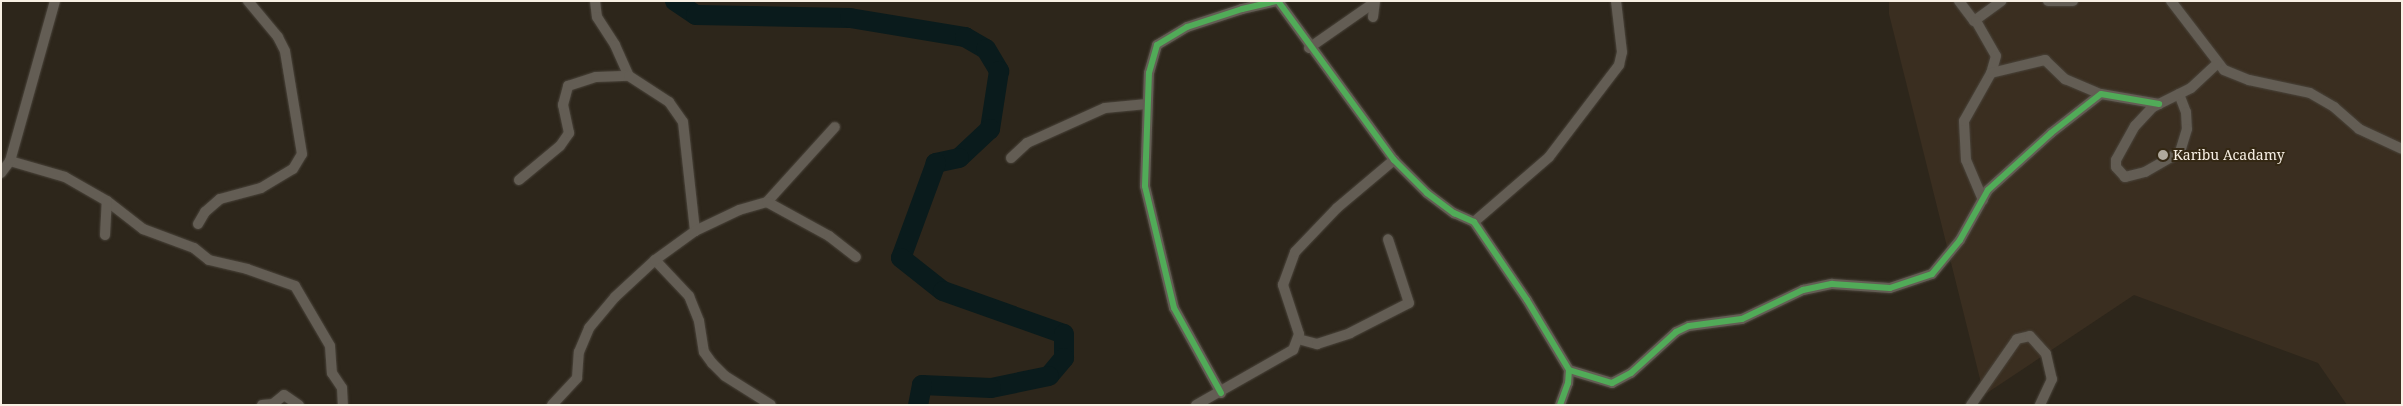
<!DOCTYPE html>
<html>
<head>
<meta charset="utf-8">
<style>
	body { margin:0 }
	#map { position:relative; width:2403px; height:406px; overflow:hidden; background:#2d261b; font-family:"Noto Serif",serif }
	div>[style] { position:absolute }
	[style*='--x'] { left:calc(var(--x)*1px); top:calc(var(--y)*1px); width:calc(var(--w)*1px); rotate:calc(var(--a)*1deg) }
	.education>* { inset:0; background:#3a2e20 }
	.river>* { height:20px; margin:-10px; padding:0 10px; transform-origin:10px; border-radius:10px; background:#0a1b1c }
	.roads { filter:drop-shadow(0 0 1px #4a443b) drop-shadow(0 0 1px #4a443b) }
	.street>* { height:10px; margin:-5px; padding:0 5px; transform-origin:5px; border-radius:5px; background:#635d54 }
	.cycleway>* { height:6px; margin:-3px; padding:0 3px; transform-origin:3px; border-radius:3px; background:#51ab58 }
	.dots>* { width:14px; height:14px; translate:-50% -50%; box-sizing:border-box; border:2px solid #342814; border-radius:50% }
	span { translate:-50% -50%; white-space:nowrap; text-align:center; line-height:1.15; -webkit-text-stroke:4px #342814; paint-order:stroke }
	.poi-label { font-size:14px; color:#f7efe3 }
	.left { translate:0 -50%; text-align:left }
	.frame { position:absolute; inset:0; border:2px solid #f7efe3; pointer-events:none }
</style>
</head>
<body>
<div id="map">
	<div class="education">
		<i style="clip-path:polygon(1889px 1px,2402px 1px,2402px 405px,2347px 405px,2318px 363px,2134px 295px,1984px 395px,1889px 14px)"></i>
	</div>
	<div class="river">
		<i style="--x:675;--y:1;--w:25;--a:34"></i>
		<i style="--x:696;--y:15;--w:154;--a:1.1"></i>
		<i style="--x:850;--y:18;--w:117;--a:9.4"></i>
		<i style="--x:965;--y:37;--w:24;--a:30"></i>
		<i style="--x:986;--y:49;--w:26;--a:59"></i>
		<i style="--x:999;--y:71;--w:59;--a:98.8"></i>
		<i style="--x:990;--y:129;--w:42;--a:136.9"></i>
		<i style="--x:959;--y:158;--w:24;--a:168"></i>
		<i style="--x:936;--y:163;--w:101;--a:110.2"></i>
		<i style="--x:901;--y:258;--w:53;--a:38.2"></i>
		<i style="--x:943;--y:291;--w:128;--a:19.6"></i>
		<i style="--x:1064;--y:334;--w:24;--a:90"></i>
		<i style="--x:1064;--y:358;--w:23;--a:130"></i>
		<i style="--x:1049;--y:376;--w:59;--a:168.3"></i>
		<i style="--x:991;--y:388;--w:69;--a:-177.5"></i>
		<i style="--x:922;--y:385;--w:20;--a:101"></i>
	</div>
	<div class="roads">
		<div class="street">
			<i style="--x:595;--y:1;--w:16;--a:83"></i>
			<i style="--x:597;--y:17;--w:33;--a:57"></i>
			<i style="--x:615;--y:45;--w:34;--a:66"></i>
			<i style="--x:1278;--y:1;--w:197;--a:53.9"></i>
			<i style="--x:1394;--y:160;--w:47;--a:45"></i>
			<i style="--x:1427;--y:193;--w:34;--a:37"></i>
			<i style="--x:1454;--y:213;--w:22;--a:24"></i>
			<i style="--x:1474;--y:222;--w:94;--a:55.8"></i>
			<i style="--x:1527;--y:300;--w:82;--a:59"></i>
			<i style="--x:1569;--y:370;--w:13;--a:94"></i>
			<i style="--x:1568;--y:383;--w:23;--a:110"></i>
			<i style="--x:1959;--y:1;--w:25;--a:53"></i>
			<i style="--x:1974;--y:21;--w:34;--a:-36"></i>
			<i style="--x:2048;--y:1;--w:25;--a:0"></i>
			<i style="--x:2171;--y:1;--w:87;--a:52.5"></i>
			<i style="--x:2224;--y:70;--w:27;--a:22"></i>
			<i style="--x:2249;--y:80;--w:62;--a:12"></i>
			<i style="--x:2310;--y:93;--w:28;--a:30"></i>
			<i style="--x:2334;--y:107;--w:33;--a:41"></i>
			<i style="--x:2359;--y:129;--w:47;--a:24.9"></i>
			<i style="--x:1373;--y:17;--w:16;--a:-83"></i>
			<i style="--x:1976;--y:21;--w:40;--a:60.3"></i>
			<i style="--x:1996;--y:56;--w:18;--a:106"></i>
			<i style="--x:1309;--y:48;--w:80;--a:-34.9"></i>
			<i style="--x:2179;--y:94;--w:19;--a:69"></i>
			<i style="--x:2186;--y:112;--w:17;--a:87"></i>
			<i style="--x:2187;--y:129;--w:24;--a:107"></i>
			<i style="--x:2180;--y:152;--w:40;--a:150.3"></i>
			<i style="--x:2145;--y:172;--w:21;--a:166"></i>
			<i style="--x:2125;--y:177;--w:13;--a:-132"></i>
			<i style="--x:2116;--y:167;--w:7;--a:-90"></i>
			<i style="--x:2116;--y:160;--w:39;--a:-61"></i>
			<i style="--x:2135;--y:126;--w:26;--a:-47"></i>
			<i style="--x:2153;--y:107;--w:42;--a:-26.6"></i>
			<i style="--x:2191;--y:88;--w:35;--a:-43"></i>
			<i style="--x:1011;--y:158;--w:22;--a:-43"></i>
			<i style="--x:1027;--y:143;--w:85;--a:-24.2"></i>
			<i style="--x:1105;--y:108;--w:42;--a:-5.4"></i>
			<i style="--x:10;--y:161;--w:57;--a:16.2"></i>
			<i style="--x:65;--y:177;--w:48;--a:29.7"></i>
			<i style="--x:107;--y:201;--w:46;--a:37.9"></i>
			<i style="--x:143;--y:229;--w:54;--a:20.4"></i>
			<i style="--x:194;--y:248;--w:19;--a:39"></i>
			<i style="--x:209;--y:260;--w:39;--a:13"></i>
			<i style="--x:247;--y:269;--w:51;--a:19.5"></i>
			<i style="--x:295;--y:286;--w:69;--a:59.7"></i>
			<i style="--x:330;--y:346;--w:27;--a:86"></i>
			<i style="--x:332;--y:373;--w:18;--a:56"></i>
			<i style="--x:342;--y:388;--w:17;--a:87"></i>
			<i style="--x:1;--y:173;--w:15;--a:-53"></i>
			<i style="--x:10;--y:161;--w:166;--a:-74.3"></i>
			<i style="--x:519;--y:180;--w:53;--a:-39.7"></i>
			<i style="--x:560;--y:146;--w:16;--a:-55"></i>
			<i style="--x:569;--y:133;--w:29;--a:-102"></i>
			<i style="--x:563;--y:105;--w:20;--a:-75"></i>
			<i style="--x:568;--y:86;--w:29;--a:-18"></i>
			<i style="--x:596;--y:77;--w:33;--a:-2"></i>
			<i style="--x:629;--y:76;--w:48;--a:33"></i>
			<i style="--x:669;--y:102;--w:24;--a:55"></i>
			<i style="--x:683;--y:122;--w:110;--a:83.7"></i>
			<i style="--x:1983;--y:200;--w:43;--a:-113"></i>
			<i style="--x:1966;--y:160;--w:39;--a:-93"></i>
			<i style="--x:1964;--y:121;--w:55;--a:-60.6"></i>
			<i style="--x:1991;--y:73;--w:56;--a:-13.5"></i>
			<i style="--x:2045;--y:60;--w:28;--a:44"></i>
			<i style="--x:2065;--y:79;--w:39;--a:23"></i>
			<i style="--x:767;--y:202;--w:101;--a:-47.8"></i>
			<i style="--x:1474;--y:222;--w:99;--a:-40.9"></i>
			<i style="--x:1549;--y:157;--w:116;--a:-52.7"></i>
			<i style="--x:1619;--y:65;--w:13;--a:-77"></i>
			<i style="--x:1622;--y:52;--w:51;--a:-96.7"></i>
			<i style="--x:198;--y:224;--w:14;--a:-60"></i>
			<i style="--x:205;--y:212;--w:20;--a:-41"></i>
			<i style="--x:220;--y:199;--w:42;--a:-15"></i>
			<i style="--x:261;--y:188;--w:37;--a:-31"></i>
			<i style="--x:293;--y:169;--w:17;--a:-59"></i>
			<i style="--x:302;--y:154;--w:104;--a:-99.4"></i>
			<i style="--x:285;--y:51;--w:16;--a:-117"></i>
			<i style="--x:278;--y:37;--w:47;--a:-129.8"></i>
			<i style="--x:105;--y:235;--w:34;--a:-87"></i>
			<i style="--x:655;--y:260;--w:50;--a:46.6"></i>
			<i style="--x:689;--y:296;--w:27;--a:68"></i>
			<i style="--x:699;--y:321;--w:31;--a:81"></i>
			<i style="--x:704;--y:352;--w:14;--a:54"></i>
			<i style="--x:712;--y:363;--w:18;--a:45"></i>
			<i style="--x:725;--y:376;--w:54;--a:32.2"></i>
			<i style="--x:1298;--y:339;--w:20;--a:15"></i>
			<i style="--x:1317;--y:344;--w:35;--a:-18"></i>
			<i style="--x:1350;--y:333;--w:66;--a:-27"></i>
			<i style="--x:1409;--y:303;--w:67;--a:-108.2"></i>
			<i style="--x:1569;--y:370;--w:45;--a:16.8"></i>
			<i style="--x:1612;--y:383;--w:21;--a:-28"></i>
			<i style="--x:1631;--y:373;--w:61;--a:-42.3"></i>
			<i style="--x:1676;--y:332;--w:14;--a:-25"></i>
			<i style="--x:1689;--y:326;--w:53;--a:-7.5"></i>
			<i style="--x:1742;--y:319;--w:68;--a:-25.4"></i>
			<i style="--x:1803;--y:290;--w:30;--a:-12"></i>
			<i style="--x:1832;--y:284;--w:58;--a:3.9"></i>
			<i style="--x:1890;--y:288;--w:44;--a:-18.4"></i>
			<i style="--x:1932;--y:274;--w:44;--a:-50.5"></i>
			<i style="--x:1960;--y:240;--w:57;--a:-60.8"></i>
			<i style="--x:1988;--y:190;--w:85;--a:-42.1"></i>
			<i style="--x:2051;--y:133;--w:63;--a:-38"></i>
			<i style="--x:2101;--y:94;--w:59;--a:9.8"></i>
			<i style="--x:1221;--y:393;--w:97;--a:-118.9"></i>
			<i style="--x:1174;--y:308;--w:125;--a:-103.4"></i>
			<i style="--x:1145;--y:186;--w:113;--a:-88"></i>
			<i style="--x:1149;--y:73;--w:29;--a:-74"></i>
			<i style="--x:1157;--y:45;--w:35;--a:-31"></i>
			<i style="--x:1187;--y:27;--w:58;--a:-18.1"></i>
			<i style="--x:1242;--y:9;--w:37;--a:-13"></i>
			<i style="--x:262;--y:405;--w:11;--a:-5"></i>
			<i style="--x:273;--y:404;--w:14;--a:-39"></i>
			<i style="--x:284;--y:395;--w:18;--a:34"></i>
			<i style="--x:552;--y:405;--w:37;--a:-47"></i>
			<i style="--x:577;--y:378;--w:26;--a:-86"></i>
			<i style="--x:579;--y:352;--w:26;--a:-67"></i>
			<i style="--x:589;--y:328;--w:40;--a:-50"></i>
			<i style="--x:615;--y:297;--w:54;--a:-42.8"></i>
			<i style="--x:655;--y:260;--w:49;--a:-35.9"></i>
			<i style="--x:695;--y:231;--w:49;--a:-25.5"></i>
			<i style="--x:739;--y:210;--w:29;--a:-16"></i>
			<i style="--x:767;--y:202;--w:71;--a:28.7"></i>
			<i style="--x:829;--y:236;--w:34;--a:38"></i>
			<i style="--x:1196;--y:405;--w:112;--a:-29.6"></i>
			<i style="--x:1293;--y:350;--w:17;--a:-69"></i>
			<i style="--x:1299;--y:334;--w:52;--a:-108.1"></i>
			<i style="--x:1283;--y:285;--w:35;--a:-70"></i>
			<i style="--x:1295;--y:252;--w:61;--a:-46.3"></i>
			<i style="--x:1337;--y:208;--w:75;--a:-40.1"></i>
			<i style="--x:1971;--y:405;--w:80;--a:-55.1"></i>
			<i style="--x:2017;--y:339;--w:13;--a:-13"></i>
			<i style="--x:2030;--y:336;--w:24;--a:48"></i>
			<i style="--x:2046;--y:354;--w:26;--a:77"></i>
			<i style="--x:2052;--y:379;--w:29;--a:115"></i>
		</div>
	</div>
	<div class="cycleway">
		<i style="--x:1278;--y:1;--w:197;--a:53.9"></i>
		<i style="--x:1394;--y:160;--w:47;--a:45"></i>
		<i style="--x:1427;--y:193;--w:34;--a:37"></i>
		<i style="--x:1454;--y:213;--w:22;--a:24"></i>
		<i style="--x:1474;--y:222;--w:94;--a:55.8"></i>
		<i style="--x:1527;--y:300;--w:82;--a:59"></i>
		<i style="--x:1569;--y:370;--w:13;--a:94"></i>
		<i style="--x:1568;--y:383;--w:23;--a:110"></i>
		<i style="--x:1569;--y:370;--w:45;--a:16.8"></i>
		<i style="--x:1612;--y:383;--w:21;--a:-28"></i>
		<i style="--x:1631;--y:373;--w:61;--a:-42.3"></i>
		<i style="--x:1676;--y:332;--w:14;--a:-25"></i>
		<i style="--x:1689;--y:326;--w:53;--a:-7.5"></i>
		<i style="--x:1742;--y:319;--w:68;--a:-25.4"></i>
		<i style="--x:1803;--y:290;--w:30;--a:-12"></i>
		<i style="--x:1832;--y:284;--w:58;--a:3.9"></i>
		<i style="--x:1890;--y:288;--w:44;--a:-18.4"></i>
		<i style="--x:1932;--y:274;--w:44;--a:-50.5"></i>
		<i style="--x:1960;--y:240;--w:57;--a:-60.8"></i>
		<i style="--x:1988;--y:190;--w:85;--a:-42.1"></i>
		<i style="--x:2051;--y:133;--w:63;--a:-38"></i>
		<i style="--x:2101;--y:94;--w:59;--a:9.8"></i>
		<i style="--x:1221;--y:393;--w:97;--a:-118.9"></i>
		<i style="--x:1174;--y:308;--w:125;--a:-103.4"></i>
		<i style="--x:1145;--y:186;--w:113;--a:-88"></i>
		<i style="--x:1149;--y:73;--w:29;--a:-74"></i>
		<i style="--x:1157;--y:45;--w:35;--a:-31"></i>
		<i style="--x:1187;--y:27;--w:58;--a:-18.1"></i>
		<i style="--x:1242;--y:9;--w:37;--a:-13"></i>
	</div>
	<div class="dots">
		<i style="left:2163px;top:155px;background:#b0a99d"></i>
	</div>
	<div class="poi-label">
		<span class="left" style="left:2173px;top:155px">Karibu Acadamy</span>
	</div>
	<div class="frame"></div>
</div>
</body>
</html>
